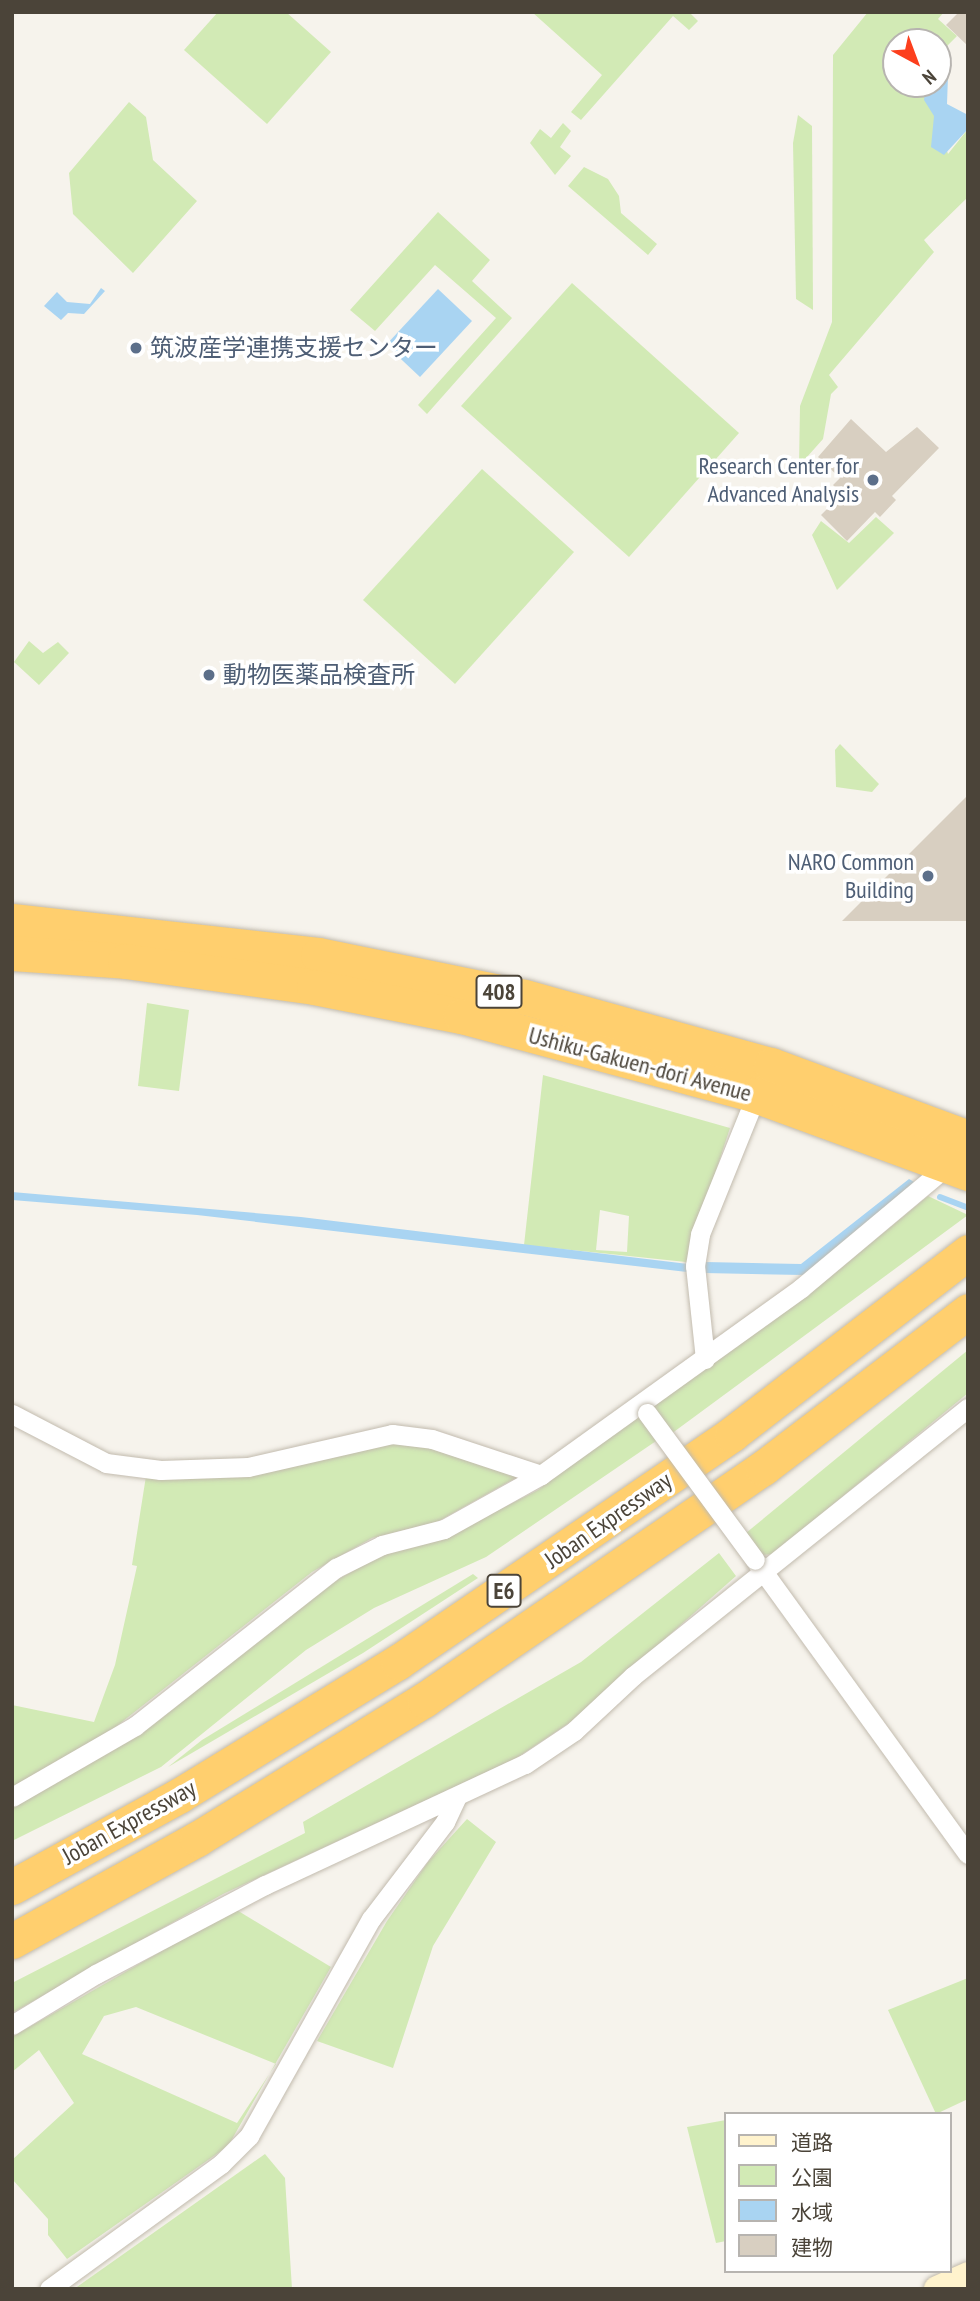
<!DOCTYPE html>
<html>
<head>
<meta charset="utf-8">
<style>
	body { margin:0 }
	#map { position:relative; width:980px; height:2301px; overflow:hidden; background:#f6f3ec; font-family:"PT Sans Narrow","Noto Sans JP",sans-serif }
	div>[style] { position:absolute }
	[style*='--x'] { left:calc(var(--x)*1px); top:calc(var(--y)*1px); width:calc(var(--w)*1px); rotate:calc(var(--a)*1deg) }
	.green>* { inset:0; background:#d2eab5 }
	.water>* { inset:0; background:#a9d4f2 }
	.stream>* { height:6px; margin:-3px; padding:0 3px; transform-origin:3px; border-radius:3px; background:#a9d4f2 }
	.building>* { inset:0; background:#d8cfc1 }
	.roads { filter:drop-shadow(0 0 2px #c2bbae) drop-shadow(0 0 2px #c2bbae) }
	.street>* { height:19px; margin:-9.5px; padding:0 9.5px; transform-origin:9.5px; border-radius:9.5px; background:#fff }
	.secondary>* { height:26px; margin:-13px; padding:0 13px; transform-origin:13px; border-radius:13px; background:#fff3cd }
	.highway>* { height:35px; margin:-17.5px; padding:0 17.5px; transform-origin:17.5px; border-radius:17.5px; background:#ffcf6e }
	.bridges { filter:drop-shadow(0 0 2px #c2bbae) drop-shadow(0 0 2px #c2bbae) }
	.street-bridge>* { height:19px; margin:-9.5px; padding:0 9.5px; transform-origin:9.5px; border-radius:9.5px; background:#fff }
	.dots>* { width:19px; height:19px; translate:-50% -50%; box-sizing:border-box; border:4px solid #fff; border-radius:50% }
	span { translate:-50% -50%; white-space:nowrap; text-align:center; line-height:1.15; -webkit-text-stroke:7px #fff; paint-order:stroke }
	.shield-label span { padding:2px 5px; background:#fff; border:2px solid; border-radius:5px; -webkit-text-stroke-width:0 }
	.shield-label { font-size:23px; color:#4b4439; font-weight:700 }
	.service-label { font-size:24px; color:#4e5e75 }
	.left { translate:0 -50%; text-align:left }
	.right { translate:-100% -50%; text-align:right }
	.street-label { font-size:24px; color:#4b4439 }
	.frame { position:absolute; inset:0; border:14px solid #4b4439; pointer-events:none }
	.legend { position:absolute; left:724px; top:2112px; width:228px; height:161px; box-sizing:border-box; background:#fff; border:2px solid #b7b4b0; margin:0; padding:9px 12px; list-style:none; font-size:21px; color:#4b4439 }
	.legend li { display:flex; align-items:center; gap:14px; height:35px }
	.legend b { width:35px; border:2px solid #b7b4b0 }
	.north { position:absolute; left:882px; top:28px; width:70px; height:70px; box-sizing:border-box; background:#fff; border:2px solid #b7b4b0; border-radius:50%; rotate:139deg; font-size:19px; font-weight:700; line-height:28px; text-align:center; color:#4b4439 }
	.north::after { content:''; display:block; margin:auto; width:24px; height:32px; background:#fc3f1d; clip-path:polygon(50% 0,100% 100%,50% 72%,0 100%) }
</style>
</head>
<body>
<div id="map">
	<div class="green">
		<i style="clip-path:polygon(218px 12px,286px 12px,331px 52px,267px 124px,184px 50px)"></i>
		<i style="clip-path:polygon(532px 12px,689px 12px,698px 21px,689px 30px,673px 16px,581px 120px,571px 112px,602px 75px)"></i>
		<i style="clip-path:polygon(868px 12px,944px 12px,938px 19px,957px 36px,947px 46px,936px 40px,896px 42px,896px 84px,926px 84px,948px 154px,968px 129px,968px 197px,924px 240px,934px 252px,829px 375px,838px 387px,831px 394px,823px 439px,799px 466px,800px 406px,832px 322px,833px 55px)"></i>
		<i style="clip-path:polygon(129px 102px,146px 117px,153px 160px,197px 201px,133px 273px,73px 214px,69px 173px)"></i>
		<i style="clip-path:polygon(798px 115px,812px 126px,813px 310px,796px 299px,793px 143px)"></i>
		<i style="clip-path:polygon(563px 123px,571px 131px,560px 147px,571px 156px,555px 175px,530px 143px,540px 129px,551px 138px)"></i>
		<i style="clip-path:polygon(584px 167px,608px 179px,619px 196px,621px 213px,657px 244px,648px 255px,568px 186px)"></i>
		<i style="clip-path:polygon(438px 212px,490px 260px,472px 281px,512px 318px,427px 414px,418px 405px,496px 318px,435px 265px,375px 331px,350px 310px)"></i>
		<i style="clip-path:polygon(572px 283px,739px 433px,629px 557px,461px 406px)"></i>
		<i style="clip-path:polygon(482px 469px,574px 552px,455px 684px,363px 600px)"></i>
		<i style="clip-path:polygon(876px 517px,894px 533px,837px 590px,812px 535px,821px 521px,849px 543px)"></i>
		<i style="clip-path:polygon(29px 641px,43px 653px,58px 642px,69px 653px,39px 685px,14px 662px)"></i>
		<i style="clip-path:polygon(840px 744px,879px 784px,872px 792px,836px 787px,835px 750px)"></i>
		<i style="clip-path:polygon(147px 1003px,189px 1010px,179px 1091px,138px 1086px)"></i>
		<i style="clip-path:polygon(evenodd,543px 1075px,730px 1128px,686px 1262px,524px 1245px,543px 1075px,600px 1210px,629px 1216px,627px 1252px,596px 1250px,600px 1210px)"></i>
		<i style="clip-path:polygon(928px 1196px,968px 1215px,671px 1434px,654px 1407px,659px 1401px,806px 1297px)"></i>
		<i style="clip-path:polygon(968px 1350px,968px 1393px,773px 1554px,763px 1555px,746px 1533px)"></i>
		<i style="clip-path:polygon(637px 1415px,659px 1439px,486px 1557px,374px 1608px,306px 1650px,161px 1767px,12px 1841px,12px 1804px,134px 1735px,328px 1585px,380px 1556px,447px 1536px,538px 1490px)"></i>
		<i style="clip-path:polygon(386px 1443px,415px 1443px,519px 1476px,437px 1522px,372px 1538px,312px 1572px,113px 1729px,12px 1788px,12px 1705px,94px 1722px,115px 1665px,137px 1566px,132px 1565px,146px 1476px)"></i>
		<i style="clip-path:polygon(719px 1553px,736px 1576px,572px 1721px,515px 1759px,223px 1894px,12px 2013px,12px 1983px,305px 1833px,303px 1822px,581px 1662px)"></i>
		<i style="clip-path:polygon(473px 1574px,478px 1578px,363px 1653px,168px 1767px,202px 1740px)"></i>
		<i style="clip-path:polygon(467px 1819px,496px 1842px,433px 1946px,393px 2068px,317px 2041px,387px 1921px,428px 1862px)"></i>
		<i style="clip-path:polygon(evenodd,235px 1909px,331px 1967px,228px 2146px,67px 2259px,48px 2235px,48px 2219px,12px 2179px,12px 2160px,74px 2103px,39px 2050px,12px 2072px,12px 2037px,235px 1909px,136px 2007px,276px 2064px,237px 2123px,82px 2054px,104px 2016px,136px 2007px)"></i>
		<i style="clip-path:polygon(968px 1978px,968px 2099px,936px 2114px,888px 2010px)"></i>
		<i style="clip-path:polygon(726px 2120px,726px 2241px,716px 2243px,687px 2127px)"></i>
		<i style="clip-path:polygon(265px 2154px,285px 2178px,292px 2289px,74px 2289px)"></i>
	</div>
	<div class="water">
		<i style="clip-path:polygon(938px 66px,948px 76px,947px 104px,968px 115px,968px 129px,944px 155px,931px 147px,934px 116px,924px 100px,926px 84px,938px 84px)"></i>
		<i style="clip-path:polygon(101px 288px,105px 291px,84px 314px,68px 313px,61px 320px,44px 306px,57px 292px,67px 302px,90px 304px)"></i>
		<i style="clip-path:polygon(438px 289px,472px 321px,420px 377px,386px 345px)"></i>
		<i style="clip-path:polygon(909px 1179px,916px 1183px,803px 1275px,704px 1273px,705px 1262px,801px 1264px)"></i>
		<i style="clip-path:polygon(12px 1192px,301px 1217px,688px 1264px,687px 1272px,197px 1215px,12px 1200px)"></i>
	</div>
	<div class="stream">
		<i style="--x:940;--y:1197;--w:30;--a:21"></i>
	</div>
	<div class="building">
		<i style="clip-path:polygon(959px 12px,968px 12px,968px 46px,946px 25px)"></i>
		<i style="clip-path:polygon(851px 419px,886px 452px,917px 427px,939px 448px,892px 496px,896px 500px,880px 517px,875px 512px,847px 541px,821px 515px,842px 494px,833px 485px,840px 478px,818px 457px)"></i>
		<i style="clip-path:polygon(968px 795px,968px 921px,842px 921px)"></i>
	</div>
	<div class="roads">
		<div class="street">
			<i style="--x:705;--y:1359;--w:94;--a:-96.1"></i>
			<i style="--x:695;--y:1266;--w:32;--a:-81"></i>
			<i style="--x:700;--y:1234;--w:157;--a:-68"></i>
			<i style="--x:12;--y:1414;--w:106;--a:27.5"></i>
			<i style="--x:106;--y:1463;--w:55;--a:7.3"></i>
			<i style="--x:161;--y:1470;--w:87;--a:-2"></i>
			<i style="--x:248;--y:1467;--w:148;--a:-12.9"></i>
			<i style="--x:392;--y:1434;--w:40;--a:7.1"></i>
			<i style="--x:432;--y:1439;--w:115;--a:18.3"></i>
			<i style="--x:757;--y:1563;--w:359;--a:54.1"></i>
			<i style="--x:12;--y:1797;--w:142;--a:-30"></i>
			<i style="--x:135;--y:1726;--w:256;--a:-38.2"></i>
			<i style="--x:336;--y:1568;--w:51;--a:-26.6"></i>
			<i style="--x:382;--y:1545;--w:64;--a:-14.5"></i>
			<i style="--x:444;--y:1529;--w:111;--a:-29.1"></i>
			<i style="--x:541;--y:1475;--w:320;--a:-35.7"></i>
			<i style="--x:801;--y:1288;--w:192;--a:-39.9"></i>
			<i style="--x:12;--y:2025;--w:98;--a:-31.3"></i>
			<i style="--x:96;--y:1974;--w:191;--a:-27.8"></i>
			<i style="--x:265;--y:1885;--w:287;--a:-25"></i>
			<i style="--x:525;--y:1764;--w:59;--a:-34"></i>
			<i style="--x:574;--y:1731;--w:81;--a:-43"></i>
			<i style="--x:633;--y:1676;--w:429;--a:-38.7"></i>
			<i style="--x:49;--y:2289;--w:213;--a:-36"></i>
			<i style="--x:221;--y:2164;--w:40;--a:-45"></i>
			<i style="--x:249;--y:2136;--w:249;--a:-60.7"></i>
			<i style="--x:371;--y:1919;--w:122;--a:-52.7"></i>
			<i style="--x:445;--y:1822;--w:26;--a:-65"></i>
		</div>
		<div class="secondary">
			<i style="--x:937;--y:2289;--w:34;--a:-24"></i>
		</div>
		<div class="highway">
			<i style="--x:12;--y:921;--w:308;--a:6.3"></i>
			<i style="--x:318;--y:955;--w:211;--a:11.5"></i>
			<i style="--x:525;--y:997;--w:255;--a:15.5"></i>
			<i style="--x:771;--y:1065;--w:210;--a:20.3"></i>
			<i style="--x:12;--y:953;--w:113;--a:4"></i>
			<i style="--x:125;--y:961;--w:191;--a:7.8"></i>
			<i style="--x:314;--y:987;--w:150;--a:11.2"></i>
			<i style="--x:461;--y:1016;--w:304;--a:15"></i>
			<i style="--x:755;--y:1095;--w:227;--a:20.1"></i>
			<i style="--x:12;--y:1887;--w:192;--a:-28.7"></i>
			<i style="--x:180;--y:1795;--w:255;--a:-31.4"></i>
			<i style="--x:398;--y:1662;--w:404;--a:-34.3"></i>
			<i style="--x:732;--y:1434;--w:298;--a:-37.6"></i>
			<i style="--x:12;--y:1941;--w:211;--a:-28.9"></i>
			<i style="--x:197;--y:1839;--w:266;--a:-31.5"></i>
			<i style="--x:424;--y:1700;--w:411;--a:-34.4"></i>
			<i style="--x:763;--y:1468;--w:258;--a:-37.4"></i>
		</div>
	</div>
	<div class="bridges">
		<div class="street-bridge">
			<i style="--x:647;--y:1413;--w:182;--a:53.7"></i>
		</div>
	</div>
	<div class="dots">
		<i style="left:136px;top:348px;background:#5c6f8a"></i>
		<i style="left:873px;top:480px;background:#5c6f8a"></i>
		<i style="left:209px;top:675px;background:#5c6f8a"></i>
		<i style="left:928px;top:876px;background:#5c6f8a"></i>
	</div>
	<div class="shield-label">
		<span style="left:499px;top:992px">408</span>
		<span style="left:504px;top:1591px">E6</span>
	</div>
	<div class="service-label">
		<span class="left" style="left:150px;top:348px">筑波産学連携支援センター</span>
		<span class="right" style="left:859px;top:480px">Research Center for<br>Advanced Analysis</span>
		<span class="left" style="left:223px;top:675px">動物医薬品検査所</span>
		<span class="right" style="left:914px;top:876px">NARO Common<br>Building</span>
	</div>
	<div class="street-label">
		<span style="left:640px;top:1064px;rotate:15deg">Ushiku-Gakuen-dori Avenue</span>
		<span style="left:608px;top:1520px;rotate:-35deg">Joban Expressway</span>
		<span style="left:129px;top:1822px;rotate:-29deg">Joban Expressway</span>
	</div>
	<div class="frame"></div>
	<ul class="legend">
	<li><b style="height:9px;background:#fff3cd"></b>道路</li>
	<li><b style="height:19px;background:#d2eab5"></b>公園</li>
	<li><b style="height:19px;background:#a9d4f2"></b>水域</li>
	<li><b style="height:19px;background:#d8cfc1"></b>建物</li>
	</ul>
	<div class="north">N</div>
</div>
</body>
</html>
